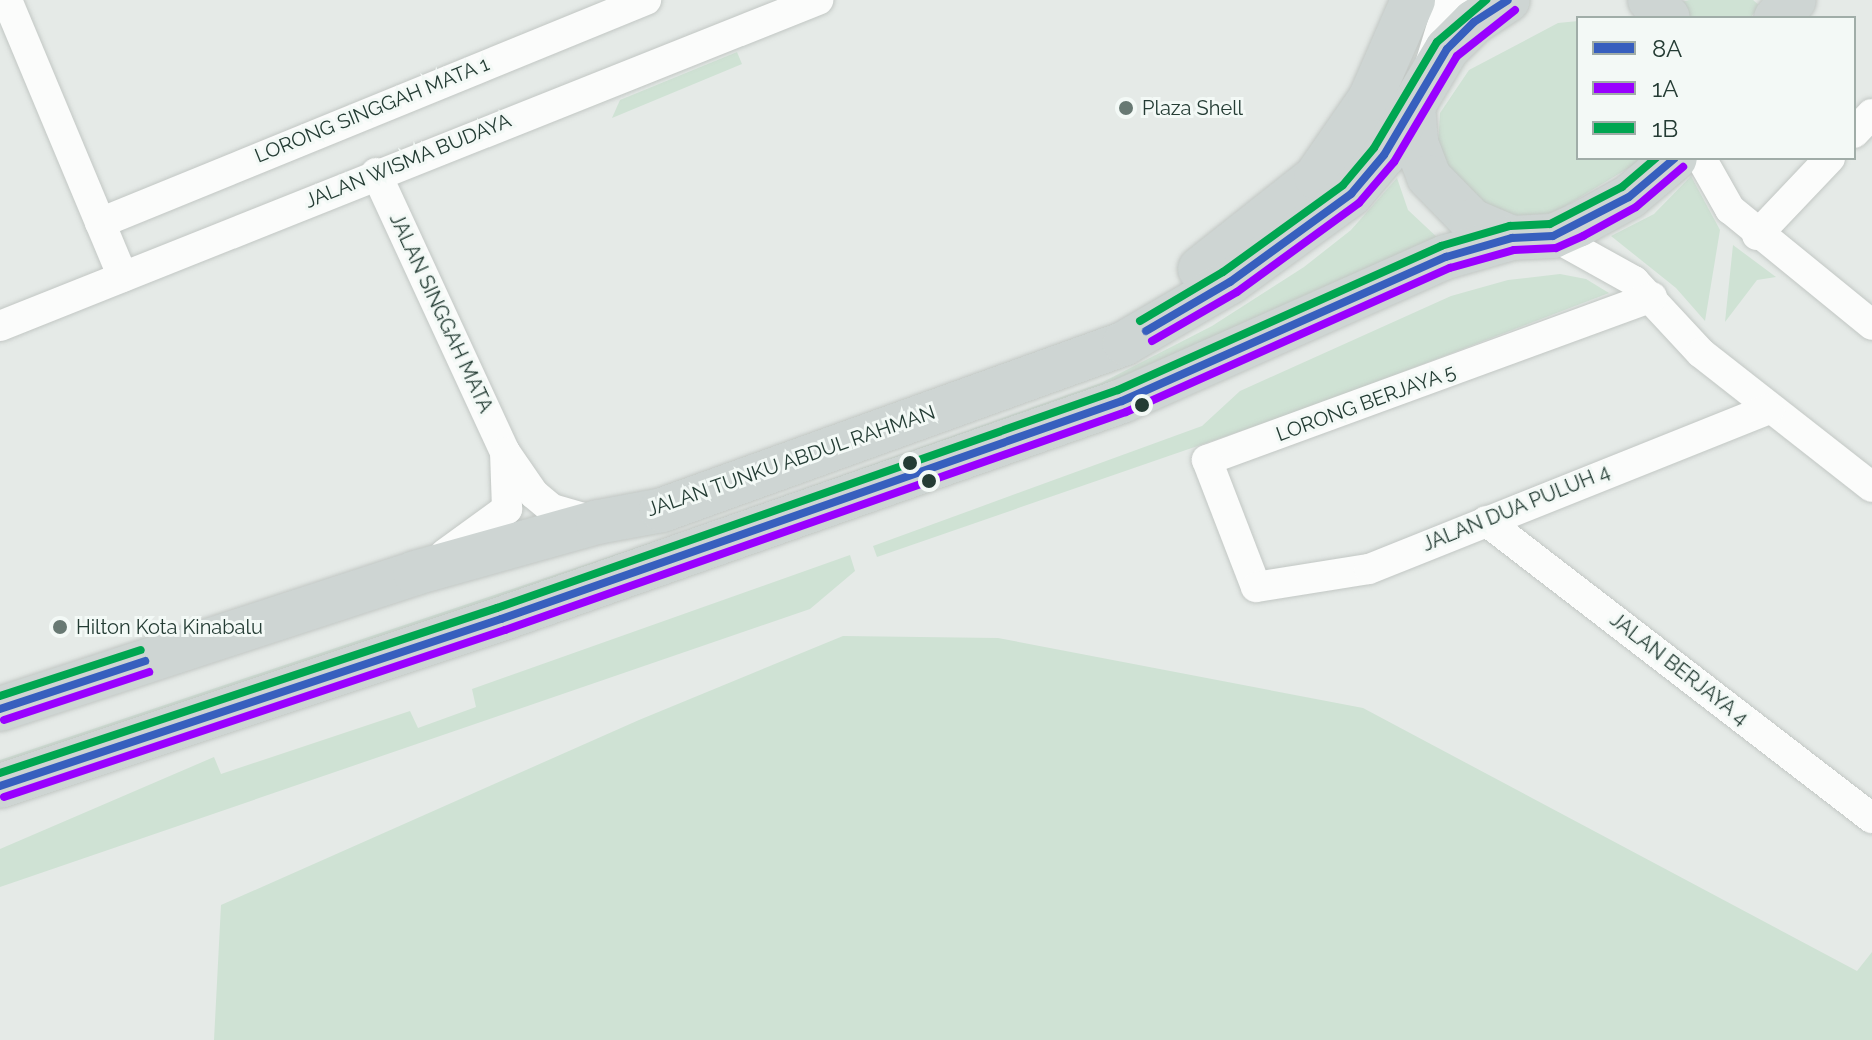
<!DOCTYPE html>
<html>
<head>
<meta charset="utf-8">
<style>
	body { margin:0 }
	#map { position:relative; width:1872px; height:1040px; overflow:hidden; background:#e5eae7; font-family:Raleway,sans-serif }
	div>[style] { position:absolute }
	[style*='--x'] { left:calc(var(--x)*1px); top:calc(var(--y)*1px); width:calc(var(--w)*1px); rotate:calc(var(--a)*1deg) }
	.green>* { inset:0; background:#cfe2d4 }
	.roads { filter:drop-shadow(0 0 2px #c2c7c4) drop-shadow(0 0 2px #c2c7c4) }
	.minor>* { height:30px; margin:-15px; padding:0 15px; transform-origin:15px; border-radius:15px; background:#fbfcfb }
	.tertiary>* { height:38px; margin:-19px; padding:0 19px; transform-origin:19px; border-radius:19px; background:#fbfcfb }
	.primary>* { height:44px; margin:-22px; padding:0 22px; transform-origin:22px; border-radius:22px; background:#ced5d3 }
	.bus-1>* { height:8px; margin:-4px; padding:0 4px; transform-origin:4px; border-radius:4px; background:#375fbe }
	.bus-2>* { height:8px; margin:-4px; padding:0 4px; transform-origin:4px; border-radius:4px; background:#90f }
	.bus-3>* { height:8px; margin:-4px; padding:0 4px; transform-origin:4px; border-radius:4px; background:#00a651 }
	.dots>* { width:22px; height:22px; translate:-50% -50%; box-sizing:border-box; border:4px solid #f3f9f6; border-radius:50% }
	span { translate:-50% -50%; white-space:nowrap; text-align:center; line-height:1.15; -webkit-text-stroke:6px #f3f9f6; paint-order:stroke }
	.poi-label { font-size:20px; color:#243c34 }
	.left { translate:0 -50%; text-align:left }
	.street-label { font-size:20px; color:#243c34 }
	.legend { position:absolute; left:1576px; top:16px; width:280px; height:144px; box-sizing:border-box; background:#f3f9f6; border:2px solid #a0ada8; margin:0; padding:10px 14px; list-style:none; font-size:24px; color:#243c34 }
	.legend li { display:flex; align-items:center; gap:16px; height:40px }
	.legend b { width:40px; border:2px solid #a0ada8 }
</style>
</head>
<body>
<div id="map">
	<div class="green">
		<i style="clip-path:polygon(1689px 0,1753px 0,1760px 6px,1750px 18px,1681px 18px,1666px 6px)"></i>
		<i style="clip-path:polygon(1578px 21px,1578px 158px,1645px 158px,1554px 213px,1504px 217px,1455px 186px,1438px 146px,1440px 113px,1469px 70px,1558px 23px)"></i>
		<i style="clip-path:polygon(737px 52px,742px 64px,612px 118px,620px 100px)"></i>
		<i style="clip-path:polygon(1691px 176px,1720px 230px,1705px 321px,1676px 288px,1611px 236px,1654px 214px)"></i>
		<i style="clip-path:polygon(1397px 178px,1408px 210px,1440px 240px,1303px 309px,690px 541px,686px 531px,1101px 383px,1212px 326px,1304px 267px,1351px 230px)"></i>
		<i style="clip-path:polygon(1733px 245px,1776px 277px,1757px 280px,1725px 322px)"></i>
		<i style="clip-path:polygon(1560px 274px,1586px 279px,1609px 293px,1316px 405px,877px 557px,873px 546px,1202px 426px,1240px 391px,1451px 296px,1508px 280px)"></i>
		<i style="clip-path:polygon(662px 539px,666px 550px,0 772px,0 760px)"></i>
		<i style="clip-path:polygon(850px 555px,855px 571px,810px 609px,0 887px,0 849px,214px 757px,221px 774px,410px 711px,418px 728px,476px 707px,472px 689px)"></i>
		<i style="clip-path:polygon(843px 636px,998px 638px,1363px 708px,1857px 971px,1872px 952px,1872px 1040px,214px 1040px,221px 905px,639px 720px)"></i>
	</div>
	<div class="roads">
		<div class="minor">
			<i style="--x:7;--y:0;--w:300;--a:67.3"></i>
			<i style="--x:1854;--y:133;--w:26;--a:-47"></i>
			<i style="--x:1701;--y:158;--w:59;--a:60.4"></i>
			<i style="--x:1730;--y:209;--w:183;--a:39.2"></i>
			<i style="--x:376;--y:173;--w:307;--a:65.2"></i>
			<i style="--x:505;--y:452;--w:51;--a:55.4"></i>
			<i style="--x:534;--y:494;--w:23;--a:40"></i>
			<i style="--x:552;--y:509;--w:44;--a:15.9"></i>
			<i style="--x:100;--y:223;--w:590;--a:-22.22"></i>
			<i style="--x:1757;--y:235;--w:106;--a:-46.5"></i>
			<i style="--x:1553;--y:236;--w:93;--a:29.1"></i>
			<i style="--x:1634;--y:281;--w:98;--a:47.1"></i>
			<i style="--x:1701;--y:353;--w:217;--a:38.1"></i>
			<i style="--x:1652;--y:297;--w:474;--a:159.9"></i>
			<i style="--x:1207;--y:460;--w:136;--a:68.9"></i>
			<i style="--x:1256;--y:587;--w:114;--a:-9.1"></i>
			<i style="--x:1369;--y:569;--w:432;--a:-21.8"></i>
			<i style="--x:0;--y:326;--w:881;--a:-21.73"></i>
			<i style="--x:1486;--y:521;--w:487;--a:37.6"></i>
			<i style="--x:445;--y:554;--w:77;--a:-36"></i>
			<i style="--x:507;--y:509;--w:57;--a:-92"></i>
		</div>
		<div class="tertiary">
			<i style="--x:1435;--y:62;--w:65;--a:-73"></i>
		</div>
		<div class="primary">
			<i style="--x:1650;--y:0;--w:25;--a:45"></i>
			<i style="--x:1776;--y:18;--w:25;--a:-45"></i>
			<i style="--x:1413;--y:106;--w:37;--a:85"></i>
			<i style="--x:1416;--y:143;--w:36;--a:69"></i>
			<i style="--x:1429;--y:177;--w:62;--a:45.7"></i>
			<i style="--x:1472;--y:221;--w:43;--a:23"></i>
			<i style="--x:1512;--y:238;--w:41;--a:-2.8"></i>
			<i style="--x:1553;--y:236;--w:27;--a:-24"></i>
			<i style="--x:1578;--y:225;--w:58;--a:-28.8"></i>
			<i style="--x:1629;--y:197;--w:60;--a:-40.3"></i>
			<i style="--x:1200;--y:269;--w:148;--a:-38.4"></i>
			<i style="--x:1316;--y:177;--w:95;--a:-55.3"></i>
			<i style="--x:1370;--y:99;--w:108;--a:-66.5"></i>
			<i style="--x:0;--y:709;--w:437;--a:-18.1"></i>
			<i style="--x:415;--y:573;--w:190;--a:-15.6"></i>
			<i style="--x:598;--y:522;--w:65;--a:-10.6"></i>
			<i style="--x:662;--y:510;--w:492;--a:-19.8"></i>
			<i style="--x:1125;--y:343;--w:121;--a:-30.2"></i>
			<i style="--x:1230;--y:282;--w:150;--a:-36"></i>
			<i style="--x:1351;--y:194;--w:51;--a:-49.8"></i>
			<i style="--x:1384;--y:155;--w:123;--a:-59.3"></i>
			<i style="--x:1447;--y:49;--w:38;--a:-45"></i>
			<i style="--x:1474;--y:22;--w:40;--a:-32.9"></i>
			<i style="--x:0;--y:786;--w:528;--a:-18.43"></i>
			<i style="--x:501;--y:619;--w:658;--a:-19.34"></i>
			<i style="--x:1122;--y:401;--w:355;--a:-24"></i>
			<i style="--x:1446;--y:257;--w:69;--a:-16.1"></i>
		</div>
	</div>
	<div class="bus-1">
		<i style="--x:1146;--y:331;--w:97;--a:-30.3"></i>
		<i style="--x:1230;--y:282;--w:150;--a:-36"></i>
		<i style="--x:1351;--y:194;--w:51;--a:-49.8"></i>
		<i style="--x:1384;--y:155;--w:123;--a:-59.3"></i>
		<i style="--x:1447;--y:49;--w:38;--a:-45"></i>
		<i style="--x:1474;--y:22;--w:40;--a:-32.9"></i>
		<i style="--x:0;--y:709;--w:153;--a:-18.3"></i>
		<i style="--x:0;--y:786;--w:528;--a:-18.43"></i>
		<i style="--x:501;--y:619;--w:658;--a:-19.34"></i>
		<i style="--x:1122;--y:401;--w:355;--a:-24"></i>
		<i style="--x:1446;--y:257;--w:69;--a:-16.1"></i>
		<i style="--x:1512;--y:238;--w:41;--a:-2.8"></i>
		<i style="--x:1553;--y:236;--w:85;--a:-27.2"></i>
		<i style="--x:1629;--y:197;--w:60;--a:-40.3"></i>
	</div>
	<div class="bus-2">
		<i style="--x:1152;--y:341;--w:98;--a:-30"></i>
		<i style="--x:1237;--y:292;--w:151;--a:-36.1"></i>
		<i style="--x:1359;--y:203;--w:54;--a:-49.5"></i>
		<i style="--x:1394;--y:162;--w:123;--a:-59.3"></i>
		<i style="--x:1457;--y:56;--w:74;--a:-38.4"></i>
		<i style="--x:4;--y:720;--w:153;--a:-18.3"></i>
		<i style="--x:4;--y:797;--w:528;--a:-18.43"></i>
		<i style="--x:505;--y:630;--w:658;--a:-19.34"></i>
		<i style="--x:1126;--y:412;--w:355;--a:-24"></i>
		<i style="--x:1450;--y:268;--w:66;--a:-15.7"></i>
		<i style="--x:1514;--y:250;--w:42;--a:-2.7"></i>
		<i style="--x:1556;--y:248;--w:30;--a:-24"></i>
		<i style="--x:1583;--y:236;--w:60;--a:-28.7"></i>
		<i style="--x:1636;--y:207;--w:62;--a:-40.4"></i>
	</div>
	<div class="bus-3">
		<i style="--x:1140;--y:321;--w:96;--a:-30.6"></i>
		<i style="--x:1223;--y:272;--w:148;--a:-35.9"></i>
		<i style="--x:1343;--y:185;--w:48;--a:-50"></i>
		<i style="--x:1374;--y:148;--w:123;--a:-59.3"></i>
		<i style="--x:1437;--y:42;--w:65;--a:-40.6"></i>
		<i style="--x:0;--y:696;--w:148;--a:-18.1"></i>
		<i style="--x:0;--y:773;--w:524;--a:-18.37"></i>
		<i style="--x:497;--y:608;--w:658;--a:-19.34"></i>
		<i style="--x:1118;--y:390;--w:354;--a:-24"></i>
		<i style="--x:1441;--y:246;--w:72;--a:-16.2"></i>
		<i style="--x:1510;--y:226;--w:40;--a:-2.9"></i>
		<i style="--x:1550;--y:224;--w:81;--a:-27.2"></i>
		<i style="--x:1622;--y:187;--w:45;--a:-40.5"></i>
	</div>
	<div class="dots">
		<i style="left:1126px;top:108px;background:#687973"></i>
		<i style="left:1142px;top:405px;background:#243c34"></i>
		<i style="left:910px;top:463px;background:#243c34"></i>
		<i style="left:929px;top:481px;background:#243c34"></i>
		<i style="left:60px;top:627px;background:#687973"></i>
	</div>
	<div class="poi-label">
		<span class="left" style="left:1142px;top:108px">Plaza Shell</span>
		<span class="left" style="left:76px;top:627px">Hilton Kota Kinabalu</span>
	</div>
	<div class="street-label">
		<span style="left:372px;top:110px;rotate:-22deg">LORONG SINGGAH MATA 1</span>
		<span style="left:408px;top:161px;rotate:-22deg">JALAN WISMA BUDAYA</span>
		<span style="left:441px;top:313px;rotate:65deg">JALAN SINGGAH MATA</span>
		<span style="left:1366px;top:403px;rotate:-20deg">LORONG BERJAYA 5</span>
		<span style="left:791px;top:461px;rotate:-19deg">JALAN TUNKU ABDUL RAHMAN</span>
		<span style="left:1516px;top:508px;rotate:-22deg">JALAN DUA PULUH 4</span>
		<span style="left:1679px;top:669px;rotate:38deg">JALAN BERJAYA 4</span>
	</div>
	<ul class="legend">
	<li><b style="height:10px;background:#375fbe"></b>8A</li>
	<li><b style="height:10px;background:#90f"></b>1A</li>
	<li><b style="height:10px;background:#00a651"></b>1B</li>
	</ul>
</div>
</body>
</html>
